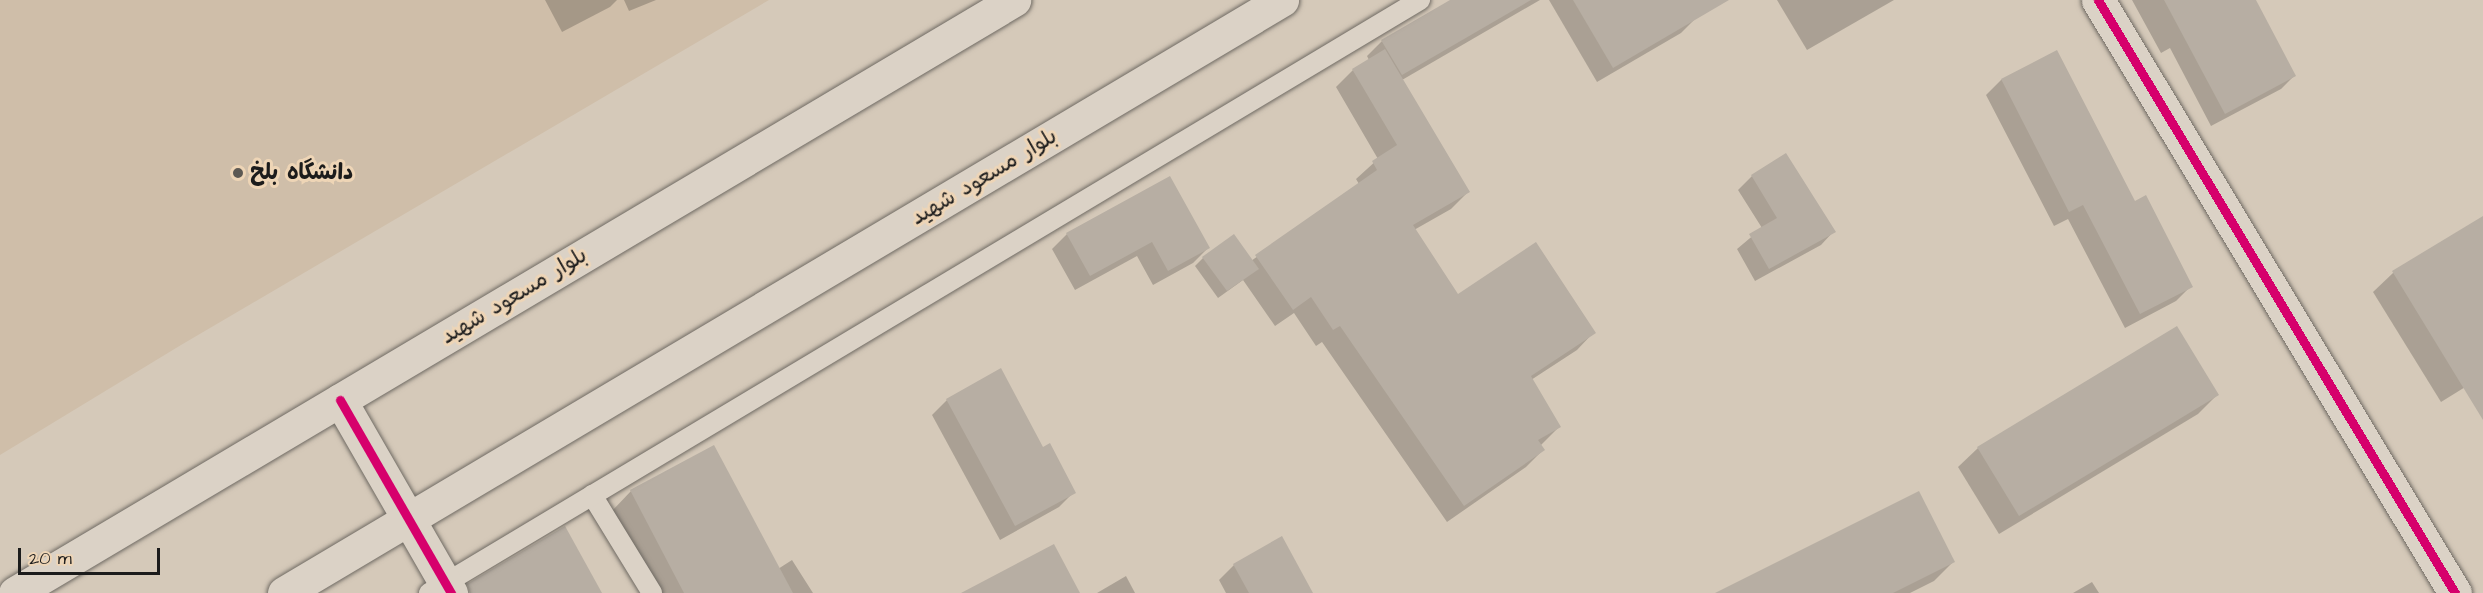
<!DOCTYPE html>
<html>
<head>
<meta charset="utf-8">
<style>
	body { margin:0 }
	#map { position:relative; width:2483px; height:593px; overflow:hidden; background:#d5c9b9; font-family:"Architects Daughter","Playpen Sans Arabic",sans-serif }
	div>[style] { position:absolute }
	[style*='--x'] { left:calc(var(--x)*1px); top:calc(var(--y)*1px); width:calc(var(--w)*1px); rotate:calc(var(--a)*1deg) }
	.built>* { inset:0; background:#cfbea9 }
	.shadow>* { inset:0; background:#0003 }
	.building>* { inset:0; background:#b7aea3 }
	.roads { filter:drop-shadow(0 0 2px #6f6a63) drop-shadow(0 0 2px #6f6a63) }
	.lane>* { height:20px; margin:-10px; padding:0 10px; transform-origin:10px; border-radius:10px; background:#dbd2c6 }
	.street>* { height:33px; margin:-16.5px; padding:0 16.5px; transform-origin:16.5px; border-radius:16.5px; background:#dbd2c6 }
	.primary>* { height:33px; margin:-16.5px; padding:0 16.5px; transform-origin:16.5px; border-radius:16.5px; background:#dbd2c6 }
	.cycleway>* { height:9px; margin:-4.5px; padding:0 4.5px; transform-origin:4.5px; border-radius:4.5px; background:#d6006c }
	.dots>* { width:16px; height:16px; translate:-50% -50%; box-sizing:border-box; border:3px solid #eed5b6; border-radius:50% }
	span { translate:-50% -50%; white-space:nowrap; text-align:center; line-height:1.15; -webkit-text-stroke:6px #eed5b6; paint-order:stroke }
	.poi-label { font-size:22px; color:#1c1c1c; font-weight:700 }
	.left { translate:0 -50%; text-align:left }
	.street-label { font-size:22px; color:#1c1c1c }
	.scale { position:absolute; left:18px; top:548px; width:142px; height:27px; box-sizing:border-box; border:3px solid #1c1c1c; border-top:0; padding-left:8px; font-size:18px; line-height:21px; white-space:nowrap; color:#1c1c1c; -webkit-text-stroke:4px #eed5b6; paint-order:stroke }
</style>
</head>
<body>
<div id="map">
	<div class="built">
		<i style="clip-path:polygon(0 0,769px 0,181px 345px,0 455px)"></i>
	</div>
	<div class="shadow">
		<i style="clip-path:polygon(545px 0,617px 0,610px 7px,562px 32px)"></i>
		<i style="clip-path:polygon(624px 0,656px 0,629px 11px)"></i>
		<i style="clip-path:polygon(1453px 0,1540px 0,1402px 80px,1468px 192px,1451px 209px,1414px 230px,1458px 296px,1594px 332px,1577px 350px,1531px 380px,1559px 427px,1540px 446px,1543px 450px,1526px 467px,1447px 522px,1322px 342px,1316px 346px,1294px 313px,1275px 326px,1243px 280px,1218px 298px,1195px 266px,1203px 258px,1251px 261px,1359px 184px,1356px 179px,1378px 159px,1336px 87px,1353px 70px,1369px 60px,1367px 56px,1382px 41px)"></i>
		<i style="clip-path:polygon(1549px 0,1686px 0,1696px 18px,1681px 33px,1597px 82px)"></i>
		<i style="clip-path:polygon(1777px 0,1894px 0,1807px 50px)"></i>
		<i style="clip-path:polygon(2132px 0,2252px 0,2294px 76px,2281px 89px,2211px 126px,2170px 48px,2161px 53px)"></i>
		<i style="clip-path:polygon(2057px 52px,2135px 203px,2191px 286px,2176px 301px,2125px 328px,2068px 219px,2054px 226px,1986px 95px,2001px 80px)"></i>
		<i style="clip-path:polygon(1752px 176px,1834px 231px,1821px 245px,1755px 281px,1737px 249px,1762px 228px,1738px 190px)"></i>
		<i style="clip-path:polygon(1170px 178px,1208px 248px,1193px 263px,1153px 285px,1137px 256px,1075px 290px,1052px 249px,1067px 234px)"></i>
		<i style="clip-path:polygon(2483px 218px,2483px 376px,2441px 402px,2373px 292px,2393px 273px)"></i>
		<i style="clip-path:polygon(2217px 395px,2198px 414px,1999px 534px,1958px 467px,1978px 448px)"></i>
		<i style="clip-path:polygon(947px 400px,1042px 449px,1074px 492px,1059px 507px,1000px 540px,932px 415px)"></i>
		<i style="clip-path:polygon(631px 491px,778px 569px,792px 560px,813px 593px,655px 593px,612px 511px)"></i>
		<i style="clip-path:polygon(1953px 562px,1934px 581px,1910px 593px,1718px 593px)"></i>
		<i style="clip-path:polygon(1234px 565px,1311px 593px,1226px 593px,1219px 580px)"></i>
		<i style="clip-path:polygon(1126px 576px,1135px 593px,1097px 593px)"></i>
		<i style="clip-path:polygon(2092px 582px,2099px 593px,2073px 593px)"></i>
	</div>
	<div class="building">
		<i style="clip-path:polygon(1450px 0,1531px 0,1402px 75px,1381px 40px)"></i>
		<i style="clip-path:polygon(1573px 0,1729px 0,1613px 68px)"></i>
		<i style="clip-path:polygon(2164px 0,2256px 0,2296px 76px,2225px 114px)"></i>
		<i style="clip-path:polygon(1385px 49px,1470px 192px,1413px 225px,1458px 294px,1536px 242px,1596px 333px,1531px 376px,1561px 427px,1538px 440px,1545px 450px,1464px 506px,1340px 326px,1333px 330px,1311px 297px,1293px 310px,1255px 255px,1377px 170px,1372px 161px,1397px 145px,1352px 69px)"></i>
		<i style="clip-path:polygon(2057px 50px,2135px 201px,2146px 195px,2193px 287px,2140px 314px,2083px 205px,2069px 212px,2001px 79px)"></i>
		<i style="clip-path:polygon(1786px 153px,1836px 232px,1769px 269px,1749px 234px,1777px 218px,1751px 175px)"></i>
		<i style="clip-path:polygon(1170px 176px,1210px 248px,1168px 271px,1152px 242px,1090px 276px,1066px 233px)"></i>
		<i style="clip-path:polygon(2483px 216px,2483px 420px,2392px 271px)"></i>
		<i style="clip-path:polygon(1234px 234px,1259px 269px,1227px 291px,1202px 257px)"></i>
		<i style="clip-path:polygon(2177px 326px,2219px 395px,2019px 516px,1977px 447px)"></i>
		<i style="clip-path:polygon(1001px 368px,1043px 447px,1050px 443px,1076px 493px,1015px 526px,946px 399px)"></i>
		<i style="clip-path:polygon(714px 445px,793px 593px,684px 593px,630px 490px)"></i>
		<i style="clip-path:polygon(1919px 491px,1955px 562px,1893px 593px,1715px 593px)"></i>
		<i style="clip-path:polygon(565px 526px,602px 593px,470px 593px,467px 584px)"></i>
		<i style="clip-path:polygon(1282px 536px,1313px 593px,1249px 593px,1233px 564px)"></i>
		<i style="clip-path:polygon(1054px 544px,1080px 593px,961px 593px)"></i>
	</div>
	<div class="roads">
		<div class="lane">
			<i style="--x:592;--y:495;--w:115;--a:58.5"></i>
			<i style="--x:429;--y:593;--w:1155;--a:-30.9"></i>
		</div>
		<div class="street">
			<i style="--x:2098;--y:0;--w:692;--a:58.95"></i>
			<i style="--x:340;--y:400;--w:223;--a:60.1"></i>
		</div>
		<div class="primary">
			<i style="--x:15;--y:593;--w:1162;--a:-30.69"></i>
			<i style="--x:284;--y:593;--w:1161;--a:-30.72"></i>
		</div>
	</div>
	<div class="cycleway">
		<i style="--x:2098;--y:0;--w:692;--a:58.95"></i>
		<i style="--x:340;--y:400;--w:223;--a:60.1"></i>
	</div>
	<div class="dots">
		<i style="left:238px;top:173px;background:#5d5953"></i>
	</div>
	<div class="poi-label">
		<span class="left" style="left:250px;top:173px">دانشگاه بلخ</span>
	</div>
	<div class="street-label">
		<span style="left:984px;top:177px;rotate:-31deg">بلوار مسعود شهید</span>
		<span style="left:514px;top:296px;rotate:-31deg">بلوار مسعود شهید</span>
	</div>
	<div class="scale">20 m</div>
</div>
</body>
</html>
